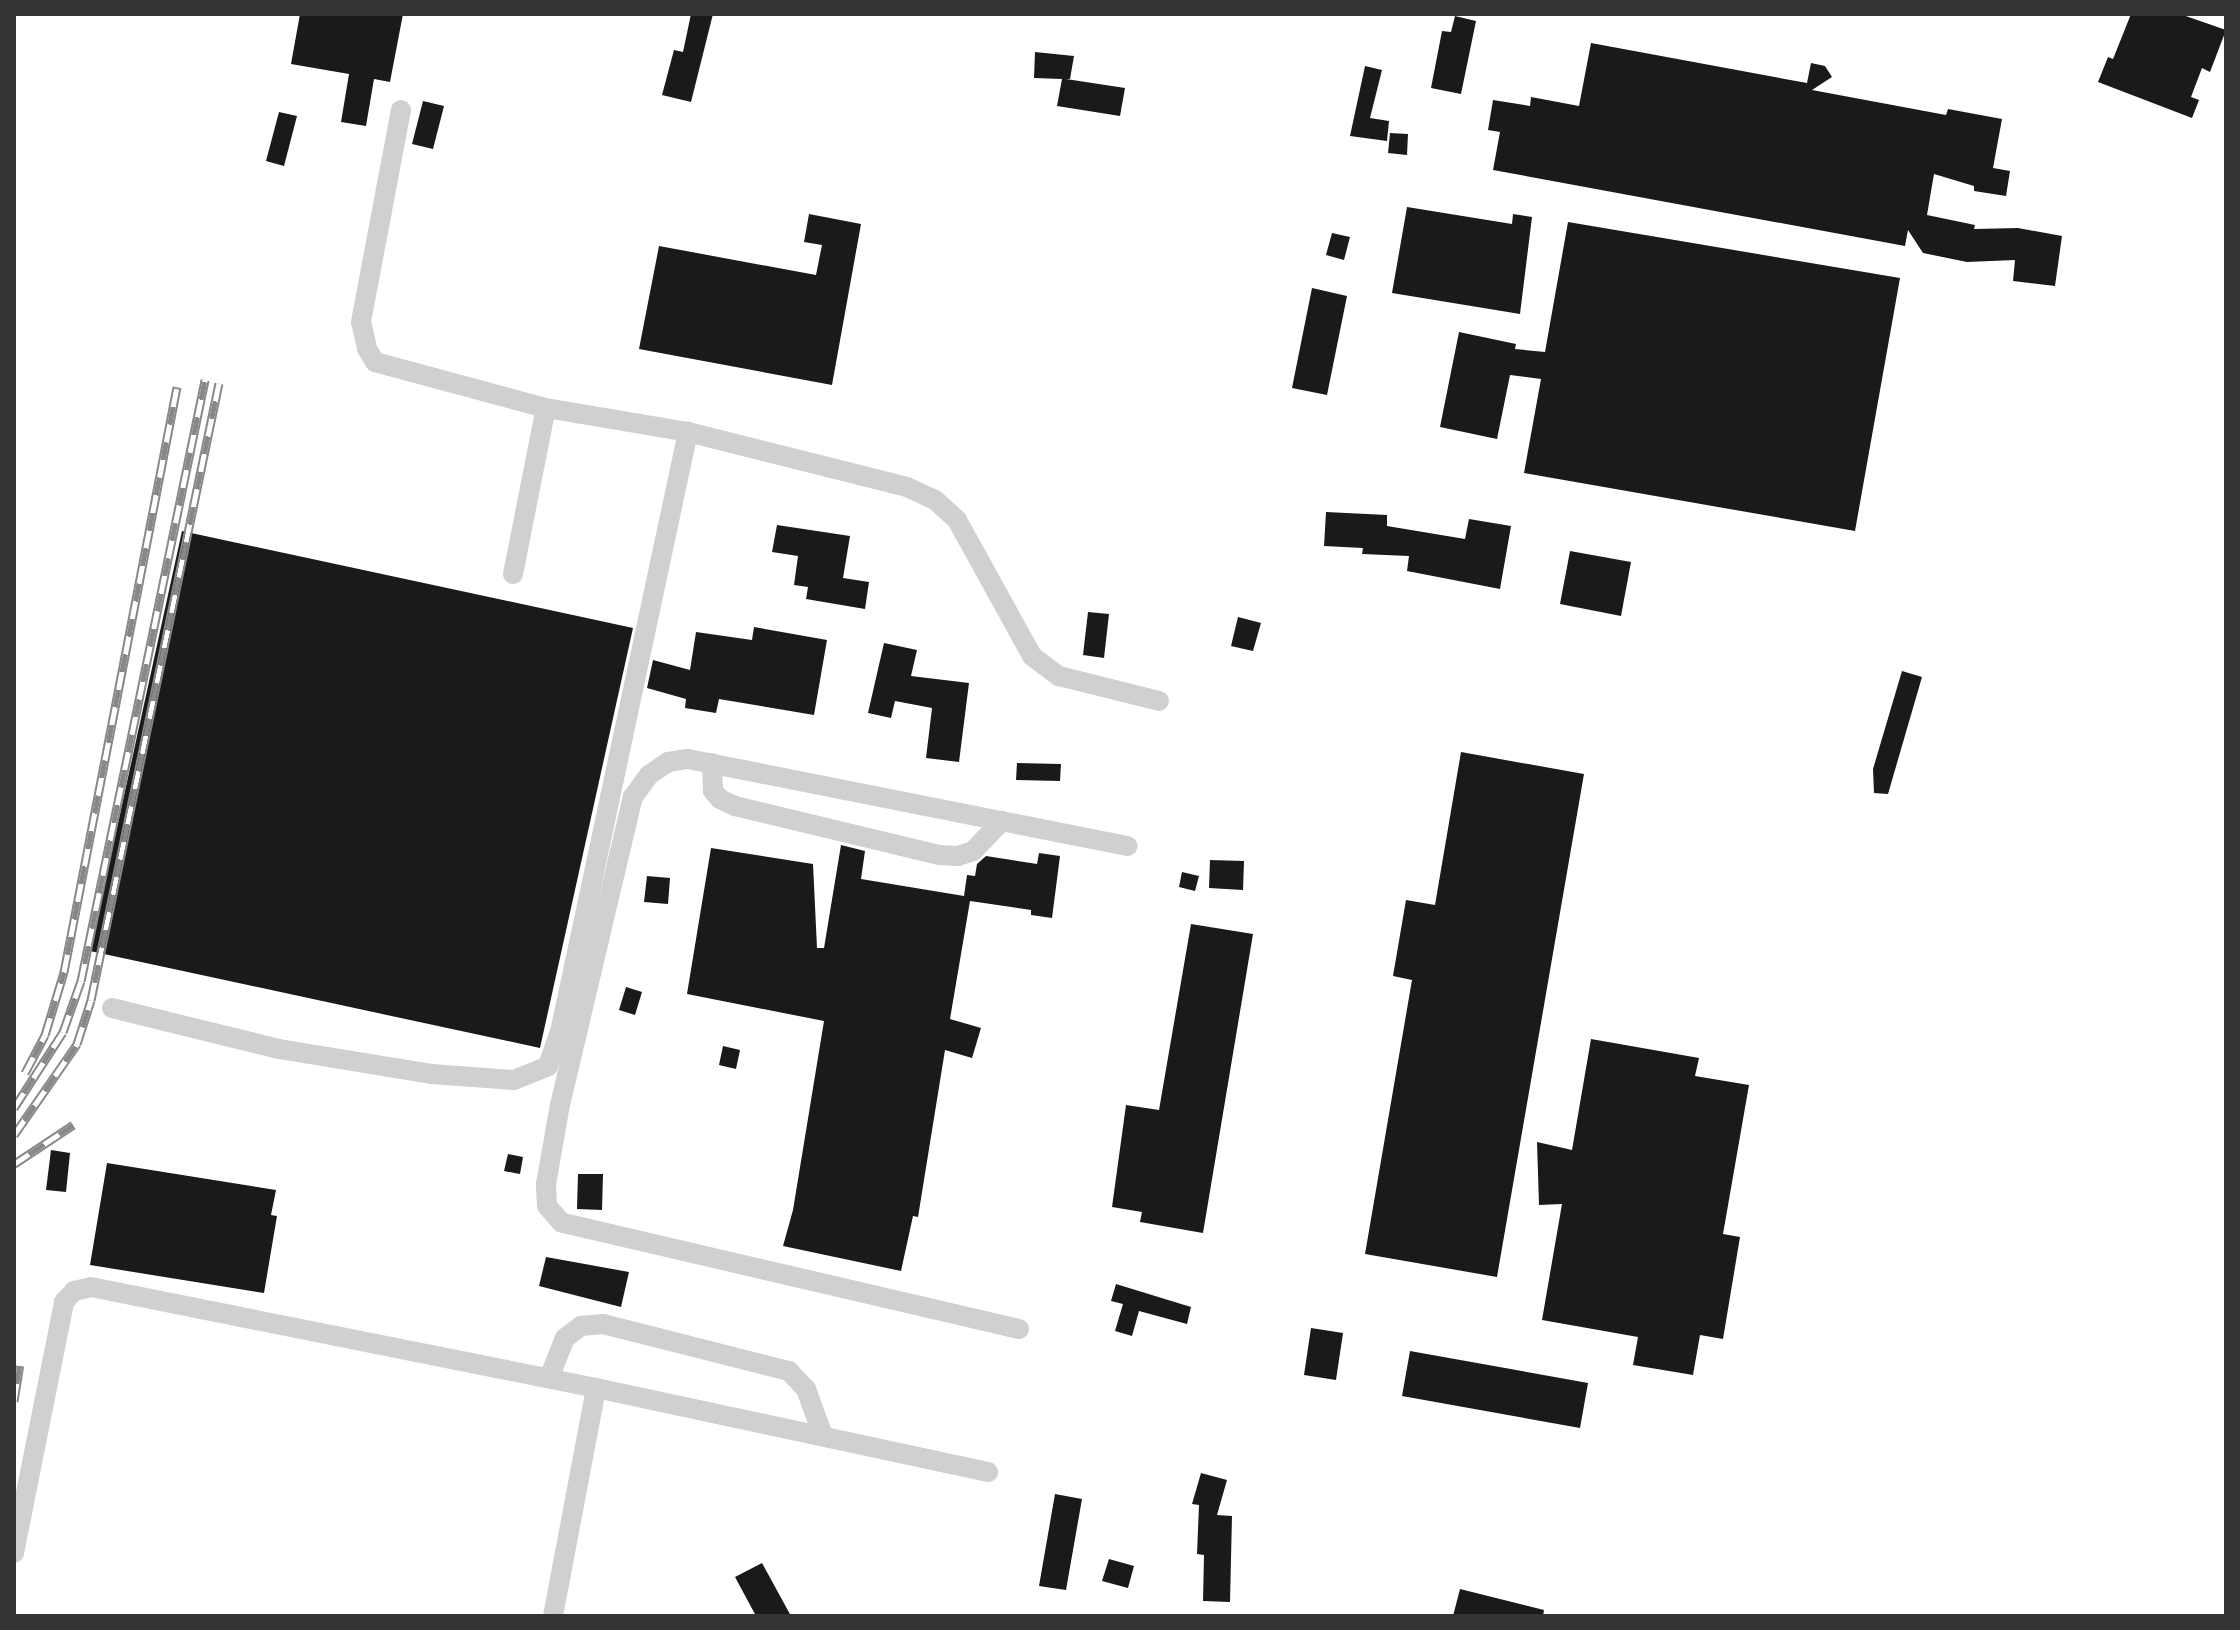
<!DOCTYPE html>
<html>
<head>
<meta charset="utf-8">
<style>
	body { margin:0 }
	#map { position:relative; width:2240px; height:1630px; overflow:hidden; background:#fff; font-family:Raleway,sans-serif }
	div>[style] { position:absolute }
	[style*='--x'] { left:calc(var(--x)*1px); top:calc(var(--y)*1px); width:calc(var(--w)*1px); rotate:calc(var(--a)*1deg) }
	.building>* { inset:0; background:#1a1a1a }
	.minor>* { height:20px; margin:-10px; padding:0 10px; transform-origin:10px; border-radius:10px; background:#d0d0d0 }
	.rail>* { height:9px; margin-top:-4.5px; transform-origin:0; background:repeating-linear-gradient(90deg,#fff 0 18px,#888 0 36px); box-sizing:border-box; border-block:2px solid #888 }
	span { translate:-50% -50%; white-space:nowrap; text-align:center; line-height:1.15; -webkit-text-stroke:8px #fff; paint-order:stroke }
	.frame { position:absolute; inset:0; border:16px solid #333; pointer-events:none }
</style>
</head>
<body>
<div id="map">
	<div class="building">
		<i style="clip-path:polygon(300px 14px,403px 14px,390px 82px,374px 79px,366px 126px,341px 122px,349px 74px,291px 64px)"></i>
		<i style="clip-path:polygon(691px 14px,713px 14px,691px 102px,662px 95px,674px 50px,683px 52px)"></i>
		<i style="clip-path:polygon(2131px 14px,2180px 14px,2226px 30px,2210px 72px,2202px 68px,2191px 97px,2199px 100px,2192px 118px,2098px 82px,2108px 57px,2113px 59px)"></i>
		<i style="clip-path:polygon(1455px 16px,1476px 21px,1461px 94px,1431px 88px,1442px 31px,1451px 32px)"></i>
		<i style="clip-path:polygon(1591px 43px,1807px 83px,1811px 63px,1825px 66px,1832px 77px,1812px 90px,1946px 115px,1948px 109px,2002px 119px,1993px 168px,2010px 171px,2006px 196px,1974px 191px,1974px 186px,1934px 174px,1927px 215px,1975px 225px,1974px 229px,2018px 228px,2062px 236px,2055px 286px,2013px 281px,2015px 260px,1967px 262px,1923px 253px,1908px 230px,1905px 246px,1493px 170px,1500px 132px,1488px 130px,1493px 100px,1530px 106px,1531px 97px,1579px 106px)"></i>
		<i style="clip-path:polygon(1035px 52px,1074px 56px,1070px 79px,1066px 79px,1125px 88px,1120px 116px,1057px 106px,1062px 79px,1034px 78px)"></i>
		<i style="clip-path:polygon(1365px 66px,1382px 70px,1370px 118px,1389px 121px,1387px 141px,1350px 136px)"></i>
		<i style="clip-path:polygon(423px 101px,444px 106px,433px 149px,412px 144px)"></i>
		<i style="clip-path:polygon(279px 112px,297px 116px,284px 166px,266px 161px)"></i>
		<i style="clip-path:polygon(1390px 133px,1408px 134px,1407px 155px,1388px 153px)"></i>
		<i style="clip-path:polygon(1407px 207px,1512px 224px,1513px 214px,1532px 217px,1520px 314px,1392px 293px)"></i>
		<i style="clip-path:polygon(809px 214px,861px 224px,832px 385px,639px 349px,659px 246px,816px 275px,822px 245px,804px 242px)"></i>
		<i style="clip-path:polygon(1568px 222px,1900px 278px,1855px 531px,1524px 473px,1541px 379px,1510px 375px,1497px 439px,1440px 427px,1459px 332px,1516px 344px,1515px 349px,1545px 352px)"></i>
		<i style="clip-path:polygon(1332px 233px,1350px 237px,1344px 260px,1326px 255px)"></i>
		<i style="clip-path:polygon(1312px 288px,1347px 296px,1327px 395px,1292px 388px)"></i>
		<i style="clip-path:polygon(1326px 512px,1387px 515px,1387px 526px,1465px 539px,1469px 519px,1511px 526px,1500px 589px,1407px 571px,1409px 556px,1362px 554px,1363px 548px,1324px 546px)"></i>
		<i style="clip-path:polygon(777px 525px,850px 536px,843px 578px,869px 582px,865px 609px,806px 599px,808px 587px,794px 585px,798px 556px,772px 552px)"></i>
		<i style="clip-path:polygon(182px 531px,633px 628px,540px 1048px,90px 951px)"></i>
		<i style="clip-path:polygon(1570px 551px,1631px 562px,1621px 616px,1560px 604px)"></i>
		<i style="clip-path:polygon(1088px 612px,1109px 614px,1104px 658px,1083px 655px)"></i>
		<i style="clip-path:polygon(1238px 617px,1261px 623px,1253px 651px,1231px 646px)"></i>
		<i style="clip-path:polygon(754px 627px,827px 640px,814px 715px,719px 699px,716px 713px,685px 708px,686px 699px,647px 688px,653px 660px,690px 670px,696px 632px,752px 640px)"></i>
		<i style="clip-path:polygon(884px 643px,917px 650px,911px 676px,969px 683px,959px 762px,926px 758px,932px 708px,895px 701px,891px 718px,868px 713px)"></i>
		<i style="clip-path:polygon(1902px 671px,1922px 677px,1888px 794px,1874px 793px,1873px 769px)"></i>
		<i style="clip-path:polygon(1461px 752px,1584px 774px,1497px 1277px,1365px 1254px,1412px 980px,1393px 976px,1406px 900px,1435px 905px)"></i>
		<i style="clip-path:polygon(1017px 763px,1061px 764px,1060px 781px,1016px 780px)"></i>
		<i style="clip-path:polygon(841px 845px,865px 851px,861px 879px,964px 896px,967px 875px,975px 876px,977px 864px,986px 856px,1037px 864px,1039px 853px,1060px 856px,1052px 918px,1031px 915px,1031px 910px,970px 901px,950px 1019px,981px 1028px,972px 1058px,945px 1050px,918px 1217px,913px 1216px,901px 1271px,783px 1246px,793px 1210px,824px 1021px,687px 994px,711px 848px,813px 864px,817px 948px,824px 948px)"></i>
		<i style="clip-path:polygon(1210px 860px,1244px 861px,1243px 890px,1209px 888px)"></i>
		<i style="clip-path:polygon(1182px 872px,1199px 876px,1195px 891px,1179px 887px)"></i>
		<i style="clip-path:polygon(647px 876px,670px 878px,668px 904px,644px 902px)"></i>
		<i style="clip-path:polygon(1191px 924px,1253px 934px,1203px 1233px,1140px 1222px,1142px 1212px,1112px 1207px,1126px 1105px,1159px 1110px)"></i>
		<i style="clip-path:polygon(626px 987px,642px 992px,635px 1015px,619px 1010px)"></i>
		<i style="clip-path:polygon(1591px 1039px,1699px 1058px,1695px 1076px,1749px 1085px,1723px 1234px,1740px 1237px,1723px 1339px,1700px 1335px,1693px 1375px,1633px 1365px,1638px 1337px,1542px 1320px,1562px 1204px,1539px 1205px,1537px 1142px,1572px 1150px)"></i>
		<i style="clip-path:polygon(723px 1046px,740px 1050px,736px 1069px,719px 1065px)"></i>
		<i style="clip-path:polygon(51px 1150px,70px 1153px,66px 1192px,46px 1190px)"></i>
		<i style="clip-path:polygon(508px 1154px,523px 1157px,520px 1174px,504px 1171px)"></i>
		<i style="clip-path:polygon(107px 1163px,276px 1190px,271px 1215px,277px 1216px,264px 1293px,90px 1265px)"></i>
		<i style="clip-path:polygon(578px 1174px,603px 1174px,602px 1210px,577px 1209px)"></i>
		<i style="clip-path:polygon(546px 1257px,629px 1272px,621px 1307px,539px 1286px)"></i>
		<i style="clip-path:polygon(1116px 1284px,1191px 1307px,1187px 1324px,1139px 1311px,1132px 1336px,1115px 1331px,1123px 1304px,1111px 1301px)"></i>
		<i style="clip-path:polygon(1311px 1328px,1343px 1333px,1336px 1380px,1304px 1375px)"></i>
		<i style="clip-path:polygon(1410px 1351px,1588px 1383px,1580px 1428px,1402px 1396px)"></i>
		<i style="clip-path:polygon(1201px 1473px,1227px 1480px,1217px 1515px,1232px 1516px,1230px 1602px,1203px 1601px,1204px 1555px,1197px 1554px,1199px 1505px,1192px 1504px)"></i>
		<i style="clip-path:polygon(1055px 1494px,1082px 1499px,1066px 1590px,1039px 1586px)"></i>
		<i style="clip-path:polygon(1109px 1559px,1134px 1566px,1128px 1588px,1102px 1581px)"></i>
		<i style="clip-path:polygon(762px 1563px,791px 1616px,756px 1616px,735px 1577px)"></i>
		<i style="clip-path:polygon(1460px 1589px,1544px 1610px,1543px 1616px,1453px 1616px)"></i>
	</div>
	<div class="minor">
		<i style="--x:401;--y:110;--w:216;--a:100.7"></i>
		<i style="--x:361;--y:322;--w:28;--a:77"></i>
		<i style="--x:367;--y:349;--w:15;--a:58"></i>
		<i style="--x:375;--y:362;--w:177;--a:15.1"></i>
		<i style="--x:546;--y:408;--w:144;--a:9.6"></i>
		<i style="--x:688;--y:432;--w:226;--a:14.1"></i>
		<i style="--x:907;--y:487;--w:31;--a:25"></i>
		<i style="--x:935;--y:500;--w:30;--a:42"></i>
		<i style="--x:957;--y:520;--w:155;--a:61.1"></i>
		<i style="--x:1032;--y:656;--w:34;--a:37"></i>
		<i style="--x:1059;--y:676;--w:103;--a:14"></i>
		<i style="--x:513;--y:574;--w:169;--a:-78.8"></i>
		<i style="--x:712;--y:763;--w:28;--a:88"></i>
		<i style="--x:713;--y:791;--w:11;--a:49"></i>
		<i style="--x:720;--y:799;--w:17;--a:25"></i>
		<i style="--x:735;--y:806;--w:210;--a:13.5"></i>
		<i style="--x:939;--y:855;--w:19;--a:3"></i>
		<i style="--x:958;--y:856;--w:16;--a:-18"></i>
		<i style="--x:973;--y:851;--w:42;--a:-46"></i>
		<i style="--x:112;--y:1008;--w:172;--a:13.8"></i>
		<i style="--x:279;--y:1049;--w:154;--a:9.3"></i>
		<i style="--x:431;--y:1074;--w:83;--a:4.1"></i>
		<i style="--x:514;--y:1080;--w:37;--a:-22"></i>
		<i style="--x:548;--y:1066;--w:36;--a:-71"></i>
		<i style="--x:560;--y:1032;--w:614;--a:-77.96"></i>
		<i style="--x:1019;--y:1329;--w:470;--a:-166.9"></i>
		<i style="--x:561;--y:1222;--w:21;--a:-131"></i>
		<i style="--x:547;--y:1206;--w:22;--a:-93"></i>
		<i style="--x:546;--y:1184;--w:80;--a:-80"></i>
		<i style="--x:560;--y:1105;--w:317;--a:-76.7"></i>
		<i style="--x:633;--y:797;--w:27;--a:-54"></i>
		<i style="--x:649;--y:775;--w:23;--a:-34"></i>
		<i style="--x:668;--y:762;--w:20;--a:-9"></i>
		<i style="--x:688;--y:759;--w:448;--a:11.2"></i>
		<i style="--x:549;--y:1378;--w:43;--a:-68.2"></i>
		<i style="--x:565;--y:1338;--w:20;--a:-37"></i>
		<i style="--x:581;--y:1326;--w:22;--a:-5"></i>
		<i style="--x:603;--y:1324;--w:192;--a:14.2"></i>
		<i style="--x:789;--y:1371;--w:25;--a:47"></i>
		<i style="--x:806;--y:1389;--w:50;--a:70.1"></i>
		<i style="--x:14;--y:1553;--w:256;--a:-78.7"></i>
		<i style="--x:64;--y:1302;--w:15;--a:-48"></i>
		<i style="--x:74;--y:1291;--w:17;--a:-13"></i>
		<i style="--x:91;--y:1287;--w:515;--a:11.31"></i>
		<i style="--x:596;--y:1388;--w:401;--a:12.1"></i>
		<i style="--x:553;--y:1616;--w:232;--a:-79.3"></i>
	</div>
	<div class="rail">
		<i style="--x:25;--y:1073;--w:43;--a:-62.2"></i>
		<i style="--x:45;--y:1035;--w:66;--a:-73.2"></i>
		<i style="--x:64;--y:972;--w:596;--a:-79.07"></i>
		<i style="--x:14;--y:1108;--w:90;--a:-57.2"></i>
		<i style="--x:63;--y:1032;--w:54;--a:-70.6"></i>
		<i style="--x:81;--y:981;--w:614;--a:-78.34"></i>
		<i style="--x:14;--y:1135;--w:111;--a:-55.3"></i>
		<i style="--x:77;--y:1044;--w:46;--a:-72.3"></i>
		<i style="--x:91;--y:1000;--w:630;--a:-78.28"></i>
		<i style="--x:14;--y:1164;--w:71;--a:-33.5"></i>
		<i style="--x:14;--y:1401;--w:36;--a:-81"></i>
	</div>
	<div class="frame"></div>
</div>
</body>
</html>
